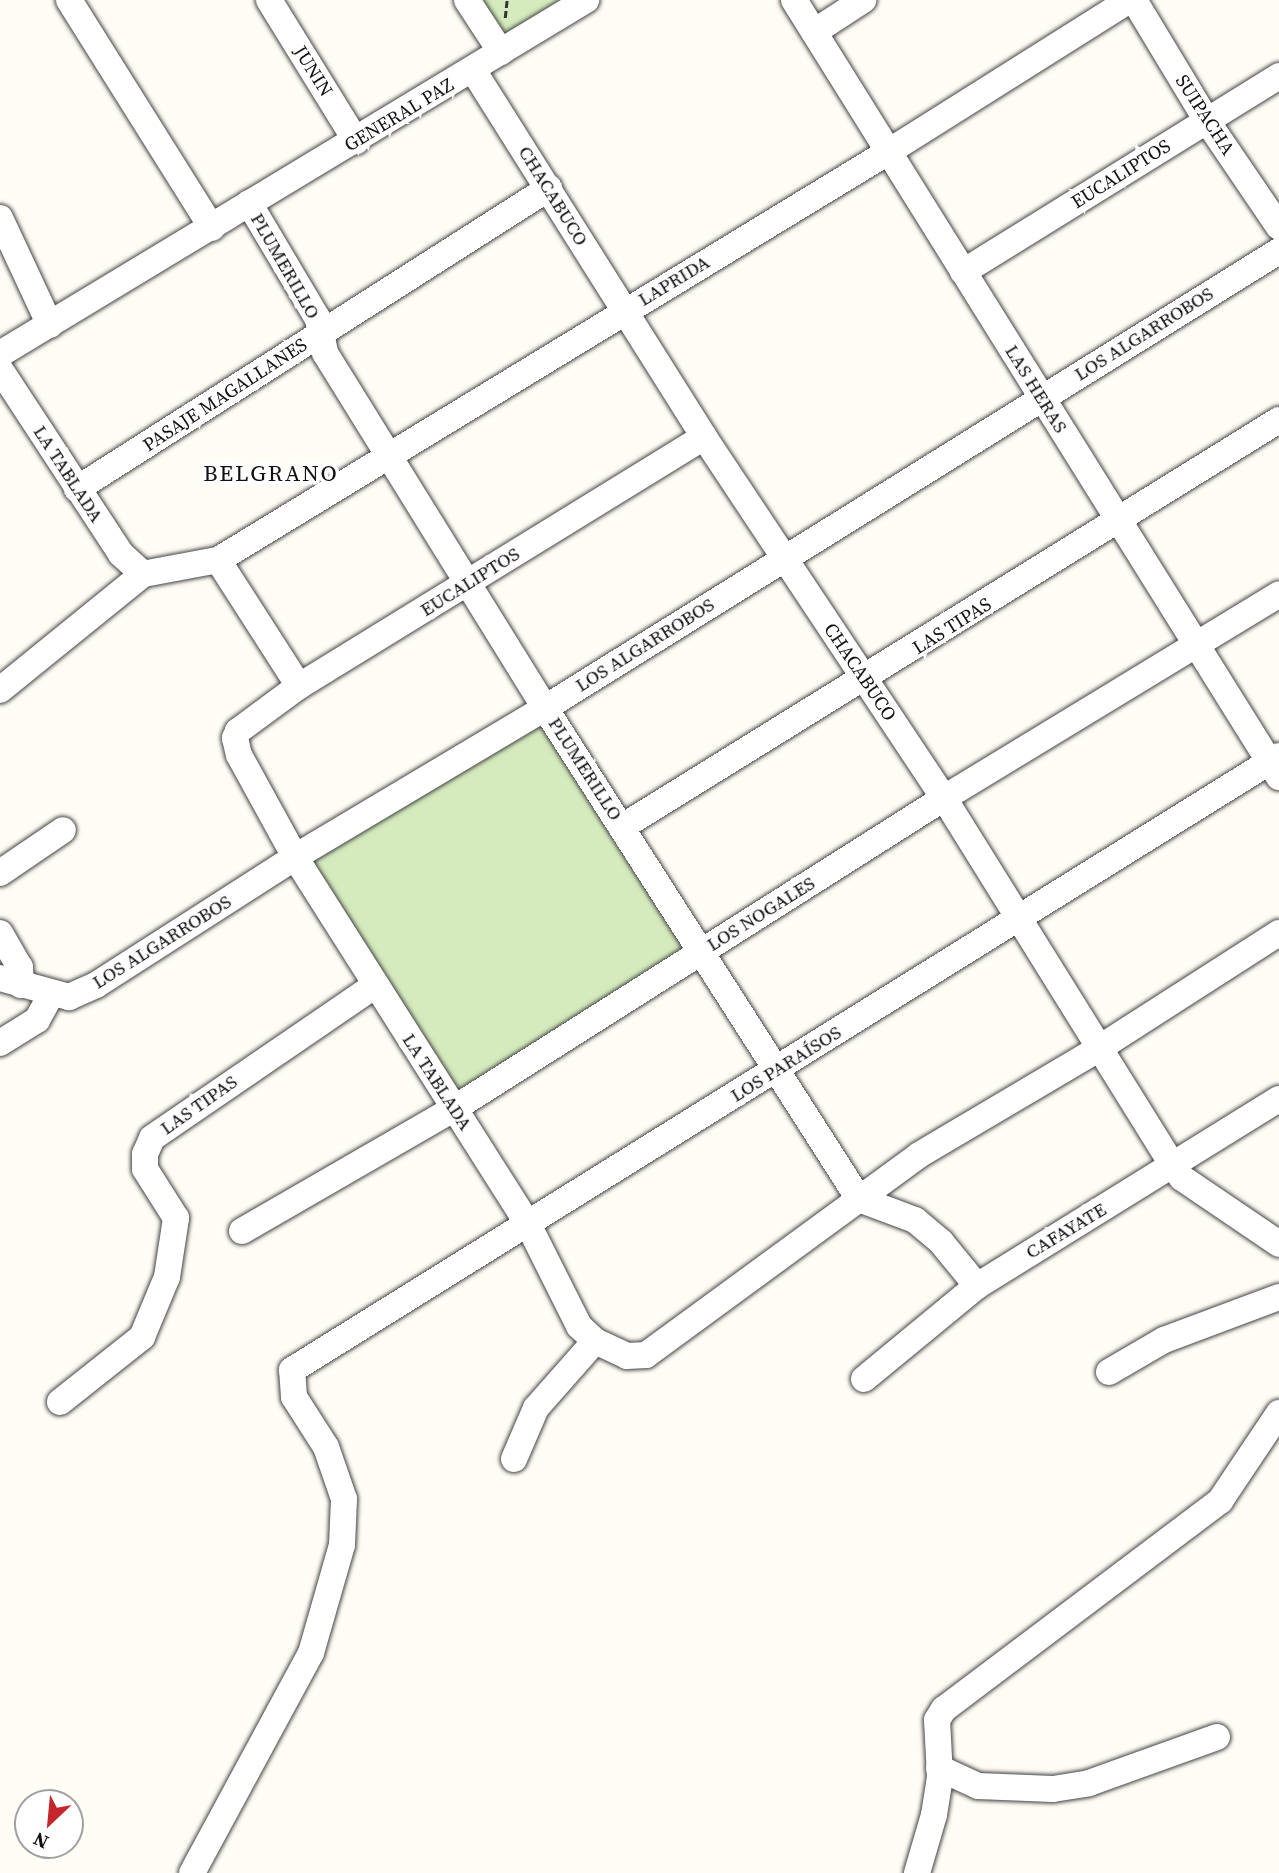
<!DOCTYPE html>
<html>
<head>
<meta charset="utf-8">
<style>
	body { margin:0 }
	#map { position:relative; width:1279px; height:1873px; overflow:hidden; background:#fffdf5; font-family:"Source Serif 4",serif }
	div>[style] { position:absolute }
	[style*='--x'] { left:calc(var(--x)*1px); top:calc(var(--y)*1px); width:calc(var(--w)*1px); rotate:calc(var(--a)*1deg) }
	.green>* { inset:0; background:#d5ebbd }
	.path>* { height:2.5px; margin-top:-1.25px; transform-origin:0; background:repeating-linear-gradient(90deg,#333 0 7px,transparent 0 10.5px) }
	.roads { filter:drop-shadow(0 0 2px #444) drop-shadow(0 0 2px #444) }
	.minor>* { height:26px; margin:-13px; padding:0 13px; transform-origin:13px; border-radius:13px; background:#fff }
	span { translate:-50% -50%; white-space:nowrap; text-align:center; line-height:1.15; -webkit-text-stroke:7px #fff; paint-order:stroke }
	.street-label { font-size:19px; color:#111 }
	.quarter-label { font-size:23px; color:#111; letter-spacing:2px }
	.north { position:absolute; left:14px; top:1789px; width:70px; height:70px; box-sizing:border-box; background:#fff; border:2px solid #a0a0a0; border-radius:50%; rotate:206deg; font-size:19px; font-weight:700; line-height:28px; text-align:center; color:#111 }
	.north::after { content:''; display:block; margin:auto; width:24px; height:32px; background:#c4262e; clip-path:polygon(50% 0,100% 100%,50% 72%,0 100%) }
</style>
</head>
<body>
<div id="map">
	<div class="green">
		<i style="clip-path:polygon(475px 0,560px 0,499px 38px)"></i>
		<i style="clip-path:polygon(545px 708px,704px 951px,455px 1108px,295px 857px)"></i>
	</div>
	<div class="path">
		<i style="--x:505;--y:18;--w:18;--a:-84"></i>
	</div>
	<div class="roads">
		<div class="minor">
			<i style="--x:69;--y:0;--w:269;--a:57.9"></i>
			<i style="--x:269;--y:0;--w:166;--a:58.3"></i>
			<i style="--x:467;--y:0;--w:62;--a:56.8"></i>
			<i style="--x:794;--y:0;--w:916;--a:58.03"></i>
			<i style="--x:1134;--y:0;--w:141;--a:58.9"></i>
			<i style="--x:1207;--y:121;--w:128;--a:55.8"></i>
			<i style="--x:814;--y:32;--w:59;--a:-33.1"></i>
			<i style="--x:473;--y:70;--w:434;--a:57.8"></i>
			<i style="--x:704;--y:437;--w:433;--a:56.4"></i>
			<i style="--x:944;--y:798;--w:433;--a:58.1"></i>
			<i style="--x:1173;--y:1166;--w:15;--a:53"></i>
			<i style="--x:1182;--y:1178;--w:117;--a:34.2"></i>
			<i style="--x:249;--y:203;--w:135;--a:59.3"></i>
			<i style="--x:318;--y:319;--w:35;--a:78"></i>
			<i style="--x:325;--y:353;--w:418;--a:58.2"></i>
			<i style="--x:545;--y:708;--w:583;--a:57.4"></i>
			<i style="--x:859;--y:1199;--w:60;--a:20.6"></i>
			<i style="--x:915;--y:1220;--w:34;--a:40"></i>
			<i style="--x:941;--y:1242;--w:57;--a:50.7"></i>
			<i style="--x:0;--y:218;--w:118;--a:65"></i>
			<i style="--x:963;--y:272;--w:372;--a:-31.8"></i>
			<i style="--x:0;--y:354;--w:685;--a:-31.14"></i>
			<i style="--x:0;--y:369;--w:221;--a:56.8"></i>
			<i style="--x:121;--y:554;--w:30;--a:42"></i>
			<i style="--x:704;--y:437;--w:475;--a:148.4"></i>
			<i style="--x:299;--y:686;--w:76;--a:143.6"></i>
			<i style="--x:238;--y:731;--w:8;--a:113"></i>
			<i style="--x:235;--y:738;--w:17;--a:77"></i>
			<i style="--x:239;--y:755;--w:116;--a:61.2"></i>
			<i style="--x:295;--y:857;--w:435;--a:57.6"></i>
			<i style="--x:528;--y:1224;--w:114;--a:63.4"></i>
			<i style="--x:579;--y:1326;--w:22;--a:43"></i>
			<i style="--x:595;--y:1341;--w:35;--a:25"></i>
			<i style="--x:627;--y:1356;--w:19;--a:-3"></i>
			<i style="--x:646;--y:1355;--w:338;--a:-36.2"></i>
			<i style="--x:919;--y:1155;--w:208;--a:-30.6"></i>
			<i style="--x:1098;--y:1049;--w:215;--a:-32.7"></i>
			<i style="--x:77;--y:489;--w:560;--a:-32.53"></i>
			<i style="--x:218;--y:560;--w:150;--a:57.3"></i>
			<i style="--x:0;--y:690;--w:184;--a:-39"></i>
			<i style="--x:143;--y:574;--w:76;--a:-10.6"></i>
			<i style="--x:218;--y:560;--w:784;--a:-31.34"></i>
			<i style="--x:888;--y:152;--w:285;--a:-32.2"></i>
			<i style="--x:622;--y:827;--w:773;--a:-31.78"></i>
			<i style="--x:0;--y:873;--w:76;--a:-34.3"></i>
			<i style="--x:0;--y:933;--w:39;--a:60"></i>
			<i style="--x:20;--y:967;--w:18;--a:87"></i>
			<i style="--x:0;--y:978;--w:72;--a:15.4"></i>
			<i style="--x:69;--y:997;--w:30;--a:-24"></i>
			<i style="--x:96;--y:985;--w:237;--a:-32.7"></i>
			<i style="--x:295;--y:857;--w:291;--a:-30.8"></i>
			<i style="--x:545;--y:708;--w:865;--a:-31.91"></i>
			<i style="--x:0;--y:1043;--w:44;--a:-31.9"></i>
			<i style="--x:37;--y:1020;--w:29;--a:-61"></i>
			<i style="--x:242;--y:1231;--w:246;--a:-30"></i>
			<i style="--x:455;--y:1108;--w:579;--a:-32.37"></i>
			<i style="--x:944;--y:798;--w:392;--a:-31.3"></i>
			<i style="--x:1109;--y:1372;--w:64;--a:-30.2"></i>
			<i style="--x:1164;--y:1340;--w:123;--a:-20.5"></i>
			<i style="--x:864;--y:1379;--w:146;--a:-39.5"></i>
			<i style="--x:977;--y:1286;--w:355;--a:-31.8"></i>
			<i style="--x:60;--y:1402;--w:105;--a:-38.4"></i>
			<i style="--x:142;--y:1337;--w:65;--a:-67.4"></i>
			<i style="--x:167;--y:1277;--w:60;--a:-81.3"></i>
			<i style="--x:176;--y:1218;--w:58;--a:-122.3"></i>
			<i style="--x:145;--y:1169;--w:15;--a:-90"></i>
			<i style="--x:145;--y:1154;--w:17;--a:-66"></i>
			<i style="--x:152;--y:1138;--w:269;--a:-34.4"></i>
			<i style="--x:514;--y:1459;--w:56;--a:-66.7"></i>
			<i style="--x:536;--y:1408;--w:89;--a:-48.6"></i>
			<i style="--x:939;--y:1768;--w:43;--a:24.8"></i>
			<i style="--x:978;--y:1786;--w:75;--a:2.3"></i>
			<i style="--x:1053;--y:1789;--w:36;--a:-9"></i>
			<i style="--x:1089;--y:1783;--w:136;--a:-19.8"></i>
			<i style="--x:192;--y:1873;--w:250;--a:-61.6"></i>
			<i style="--x:311;--y:1653;--w:112;--a:-74"></i>
			<i style="--x:342;--y:1545;--w:46;--a:-87.5"></i>
			<i style="--x:344;--y:1499;--w:55;--a:-109.1"></i>
			<i style="--x:326;--y:1447;--w:59;--a:-122.6"></i>
			<i style="--x:294;--y:1397;--w:27;--a:-94"></i>
			<i style="--x:292;--y:1370;--w:1162;--a:-31.89"></i>
			<i style="--x:917;--y:1873;--w:60;--a:-73.7"></i>
			<i style="--x:934;--y:1815;--w:38;--a:-81"></i>
			<i style="--x:940;--y:1777;--w:57;--a:-93"></i>
			<i style="--x:937;--y:1720;--w:13;--a:-58"></i>
			<i style="--x:944;--y:1709;--w:346;--a:-37"></i>
			<i style="--x:1220;--y:1501;--w:106;--a:-56.2"></i>
		</div>
	</div>
	<div class="street-label">
		<span style="left:313px;top:71px;rotate:58deg">JUNIN</span>
		<span style="left:399px;top:115px;rotate:-31deg">GENERAL PAZ</span>
		<span style="left:1205px;top:115px;rotate:57deg">SUIPACHA</span>
		<span style="left:1121px;top:174px;rotate:-32deg">EUCALIPTOS</span>
		<span style="left:553px;top:196px;rotate:58deg">CHACABUCO</span>
		<span style="left:285px;top:266px;rotate:60deg">PLUMERILLO</span>
		<span style="left:674px;top:281px;rotate:-31deg">LAPRIDA</span>
		<span style="left:1144px;top:334px;rotate:-32deg">LOS ALGARROBOS</span>
		<span style="left:1036px;top:389px;rotate:58deg">LAS HERAS</span>
		<span style="left:225px;top:395px;rotate:-33deg">PASAJE MAGALLANES</span>
		<span style="left:68px;top:474px;rotate:57deg">LA TABLADA</span>
		<span style="left:470px;top:582px;rotate:-32deg">EUCALIPTOS</span>
		<span style="left:952px;top:626px;rotate:-32deg">LAS TIPAS</span>
		<span style="left:645px;top:645px;rotate:-32deg">LOS ALGARROBOS</span>
		<span style="left:860px;top:672px;rotate:56deg">CHACABUCO</span>
		<span style="left:585px;top:769px;rotate:57deg">PLUMERILLO</span>
		<span style="left:761px;top:914px;rotate:-32deg">LOS NOGALES</span>
		<span style="left:162px;top:942px;rotate:-32deg">LOS ALGARROBOS</span>
		<span style="left:786px;top:1064px;rotate:-32deg">LOS PARAÍSOS</span>
		<span style="left:437px;top:1082px;rotate:57deg">LA TABLADA</span>
		<span style="left:199px;top:1105px;rotate:-35deg">LAS TIPAS</span>
		<span style="left:1066px;top:1231px;rotate:-31deg">CAFAYATE</span>
	</div>
	<div class="quarter-label">
		<span style="left:271px;top:473px">BELGRANO</span>
	</div>
	<div class="north">N</div>
</div>
</body>
</html>
